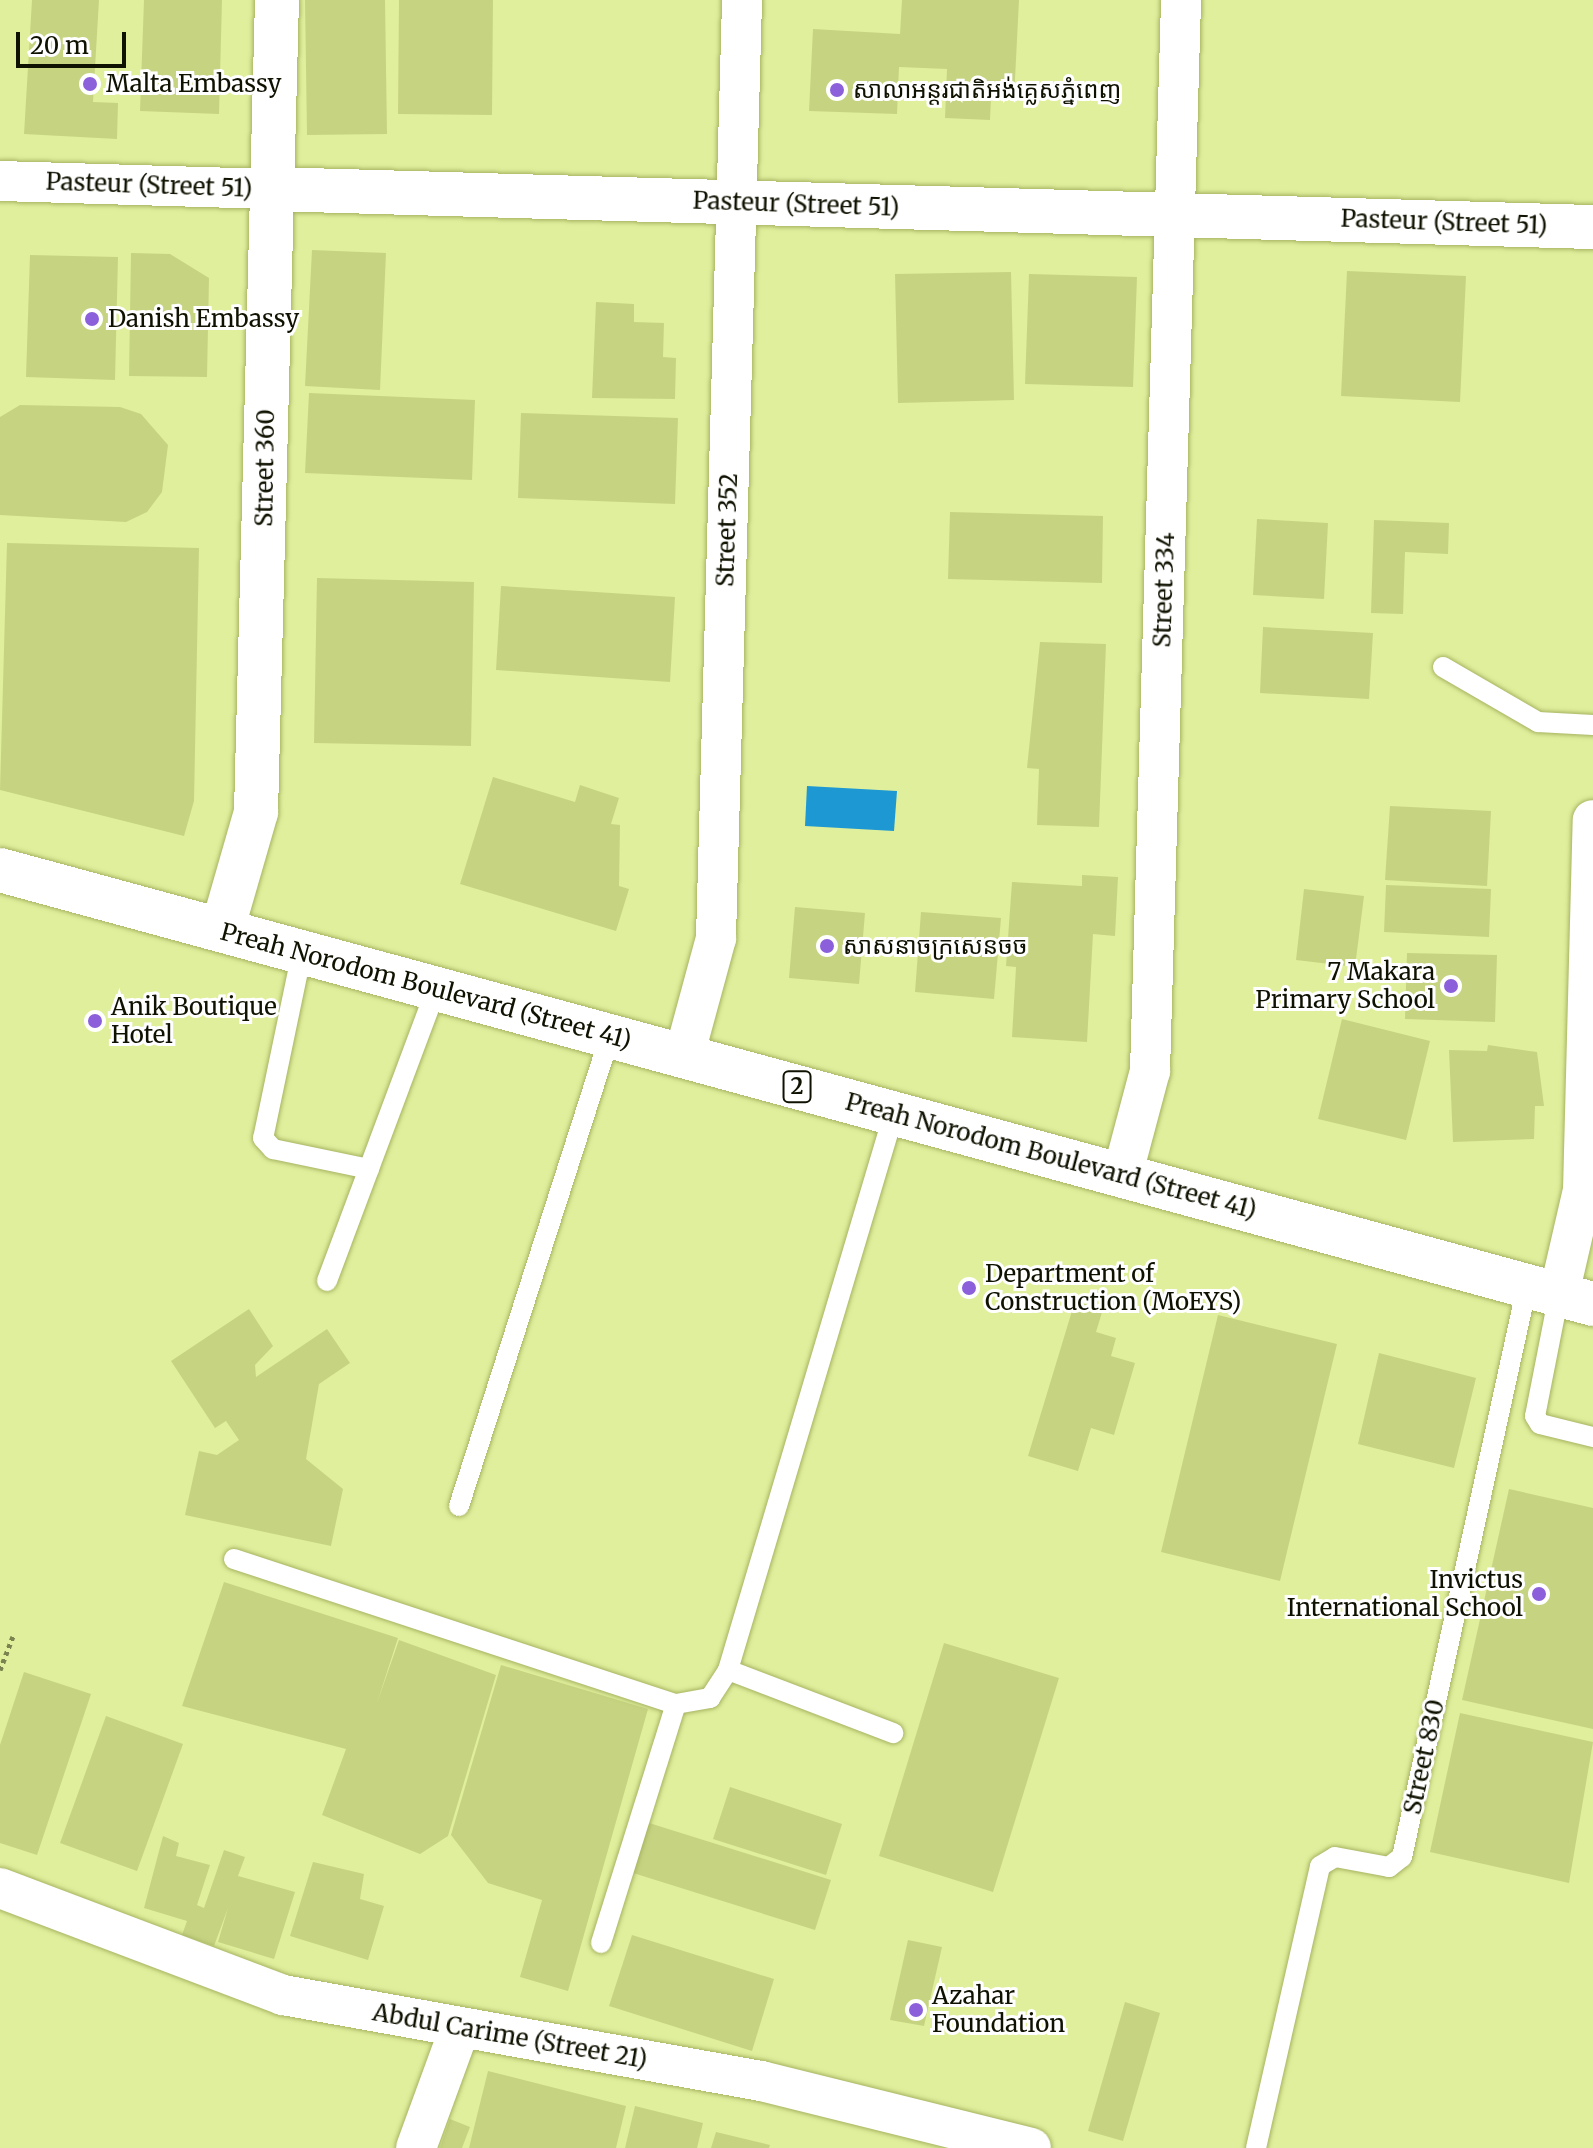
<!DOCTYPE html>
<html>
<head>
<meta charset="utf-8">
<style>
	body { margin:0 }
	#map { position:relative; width:1593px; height:2148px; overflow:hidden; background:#e0ef9c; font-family:Merriweather,"Noto Sans Khmer",serif }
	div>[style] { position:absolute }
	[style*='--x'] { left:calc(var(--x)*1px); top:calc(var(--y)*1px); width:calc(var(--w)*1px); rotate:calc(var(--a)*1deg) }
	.water>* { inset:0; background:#1d98d3 }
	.building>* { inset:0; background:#c6d482 }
	.path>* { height:5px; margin-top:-2.5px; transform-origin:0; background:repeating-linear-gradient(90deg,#7a8350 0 4px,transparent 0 8px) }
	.roads { filter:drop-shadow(0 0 2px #a6b462) drop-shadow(0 0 2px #a6b462) }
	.service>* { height:20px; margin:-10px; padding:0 10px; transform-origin:10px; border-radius:10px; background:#fff }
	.minor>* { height:40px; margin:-20px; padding:0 20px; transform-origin:20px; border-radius:20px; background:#fff }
	.tertiary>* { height:44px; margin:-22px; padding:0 22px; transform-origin:22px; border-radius:22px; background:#fff }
	.primary>* { height:44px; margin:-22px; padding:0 22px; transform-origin:22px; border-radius:22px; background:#fff }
	.dots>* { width:22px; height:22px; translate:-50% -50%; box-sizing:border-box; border:4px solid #fff; border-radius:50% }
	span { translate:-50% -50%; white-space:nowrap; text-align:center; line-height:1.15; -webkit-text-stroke:6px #fff; paint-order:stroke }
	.shield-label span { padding:2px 6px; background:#fff; border:2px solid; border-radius:6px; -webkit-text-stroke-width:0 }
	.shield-label { font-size:22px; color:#0f1200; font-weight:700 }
	.poi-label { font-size:24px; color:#0f1200 }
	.left { translate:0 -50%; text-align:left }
	.right { translate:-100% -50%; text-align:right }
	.street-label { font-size:24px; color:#0f1200 }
	.scale { position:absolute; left:16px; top:32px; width:110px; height:36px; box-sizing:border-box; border:4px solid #0f1200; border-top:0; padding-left:10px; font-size:24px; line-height:28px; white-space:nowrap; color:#0f1200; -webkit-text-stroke:6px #fff; paint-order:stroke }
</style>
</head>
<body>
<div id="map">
	<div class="water">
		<i style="clip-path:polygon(807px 786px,897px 791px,894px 831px,805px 826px)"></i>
	</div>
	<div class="building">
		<i style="clip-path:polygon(32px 0,99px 0,93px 102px,118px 103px,117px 139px,24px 134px)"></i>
		<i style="clip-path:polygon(144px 0,222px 0,219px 114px,140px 111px)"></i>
		<i style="clip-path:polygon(305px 0,385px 0,387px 134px,307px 135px)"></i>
		<i style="clip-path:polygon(399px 0,493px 0,492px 115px,398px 114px)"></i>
		<i style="clip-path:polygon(902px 0,1019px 0,1014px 99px,991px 98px,990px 120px,945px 118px,947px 69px,899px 67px,897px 114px,809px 111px,813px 29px,900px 34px)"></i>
		<i style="clip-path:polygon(312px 250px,386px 253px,380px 390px,305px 386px)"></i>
		<i style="clip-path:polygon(131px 253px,170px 254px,209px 278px,207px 377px,129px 376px)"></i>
		<i style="clip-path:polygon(30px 255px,118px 257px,115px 380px,26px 377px)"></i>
		<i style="clip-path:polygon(1347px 271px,1466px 276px,1460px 402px,1341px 396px)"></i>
		<i style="clip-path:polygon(1011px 272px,1014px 400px,898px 403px,895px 274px)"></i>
		<i style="clip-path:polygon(1029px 274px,1137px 277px,1133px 387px,1025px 384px)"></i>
		<i style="clip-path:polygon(596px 302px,634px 304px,634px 322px,664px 323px,663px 357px,676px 358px,675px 399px,592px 398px)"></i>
		<i style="clip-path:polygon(309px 393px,475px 400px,472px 480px,305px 473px)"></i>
		<i style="clip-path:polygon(20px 405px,120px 407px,141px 414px,168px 445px,162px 492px,147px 512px,126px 522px,0 515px,0 417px)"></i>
		<i style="clip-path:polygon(521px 413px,678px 418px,675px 504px,518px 498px)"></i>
		<i style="clip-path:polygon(950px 512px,1103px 516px,1102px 583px,948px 579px)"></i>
		<i style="clip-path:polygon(1257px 519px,1328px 523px,1324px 599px,1253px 595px)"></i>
		<i style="clip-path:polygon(1374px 520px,1449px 523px,1448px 554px,1405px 552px,1403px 614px,1371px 613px)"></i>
		<i style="clip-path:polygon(7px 543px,199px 548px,194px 801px,184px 836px,0 790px)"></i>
		<i style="clip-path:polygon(317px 578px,474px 582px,471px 746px,314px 743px)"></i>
		<i style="clip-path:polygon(501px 586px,675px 597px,670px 682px,496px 670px)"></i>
		<i style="clip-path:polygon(1263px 627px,1373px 633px,1369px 699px,1260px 693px)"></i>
		<i style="clip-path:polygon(1040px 642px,1106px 644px,1099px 827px,1037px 825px,1039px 769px,1027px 768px)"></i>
		<i style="clip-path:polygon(493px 777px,575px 802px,580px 785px,619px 798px,611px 824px,620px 825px,619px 886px,629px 889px,616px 931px,460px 884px)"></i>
		<i style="clip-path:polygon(1390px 806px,1491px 811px,1487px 886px,1385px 880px)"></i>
		<i style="clip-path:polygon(1082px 875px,1118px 877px,1115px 936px,1093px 934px,1087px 1042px,1012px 1037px,1016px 967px,1006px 966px,1012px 882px,1082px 886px)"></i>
		<i style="clip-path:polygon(1386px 885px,1491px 889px,1489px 937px,1384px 932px)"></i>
		<i style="clip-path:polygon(1304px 889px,1364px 896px,1355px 967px,1296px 960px)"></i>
		<i style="clip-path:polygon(795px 907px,865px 913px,859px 984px,789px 978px)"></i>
		<i style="clip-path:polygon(921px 912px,1001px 918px,994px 999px,915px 992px)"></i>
		<i style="clip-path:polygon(1407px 953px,1497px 955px,1495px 1022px,1405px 1019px)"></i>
		<i style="clip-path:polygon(1342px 1019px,1430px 1041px,1406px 1140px,1318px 1119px)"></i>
		<i style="clip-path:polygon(1488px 1045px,1537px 1052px,1544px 1106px,1535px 1106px,1534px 1139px,1453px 1142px,1449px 1050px,1487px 1051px)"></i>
		<i style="clip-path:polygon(1075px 1301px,1103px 1309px,1096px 1332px,1116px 1338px,1111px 1356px,1135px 1363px,1114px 1435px,1091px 1428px,1078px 1471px,1028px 1456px)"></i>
		<i style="clip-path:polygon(249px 1309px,273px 1346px,255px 1365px,256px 1377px,327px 1329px,350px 1363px,319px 1384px,306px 1459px,343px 1489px,331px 1546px,185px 1515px,199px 1451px,217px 1455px,239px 1440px,226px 1421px,215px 1428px,171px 1361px)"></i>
		<i style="clip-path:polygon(1218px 1315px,1337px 1344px,1280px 1581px,1161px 1552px)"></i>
		<i style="clip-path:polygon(1379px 1353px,1476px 1378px,1454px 1468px,1358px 1444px)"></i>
		<i style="clip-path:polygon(1509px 1489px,1593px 1508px,1593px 1729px,1462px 1700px)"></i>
		<i style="clip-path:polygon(224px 1582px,398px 1638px,377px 1703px,399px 1640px,496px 1675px,448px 1836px,420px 1854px,322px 1815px,346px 1749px,182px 1706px)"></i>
		<i style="clip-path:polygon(944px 1643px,1059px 1678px,993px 1892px,879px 1856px)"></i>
		<i style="clip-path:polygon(501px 1665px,648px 1709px,568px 1991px,520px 1977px,542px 1900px,488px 1883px,451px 1835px)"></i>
		<i style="clip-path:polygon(24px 1672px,91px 1694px,37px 1855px,0 1843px,0 1745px)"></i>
		<i style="clip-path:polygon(1460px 1713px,1593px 1742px,1569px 1883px,1430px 1852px)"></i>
		<i style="clip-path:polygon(106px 1716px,183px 1744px,137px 1871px,60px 1843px)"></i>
		<i style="clip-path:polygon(730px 1787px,842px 1824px,826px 1875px,713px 1839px)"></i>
		<i style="clip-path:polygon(646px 1822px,831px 1880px,815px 1930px,630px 1872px)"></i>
		<i style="clip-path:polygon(163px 1836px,179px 1843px,176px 1856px,210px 1865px,197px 1905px,204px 1908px,224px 1850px,245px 1857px,238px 1876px,295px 1892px,274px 1959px,218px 1942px,228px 1908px,214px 1946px,182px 1935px,187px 1921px,144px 1908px)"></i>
		<i style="clip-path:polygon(313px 1862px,364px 1874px,360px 1899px,384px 1906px,368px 1960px,290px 1936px)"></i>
		<i style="clip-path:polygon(632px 1935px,774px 1979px,752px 2051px,609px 2006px)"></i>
		<i style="clip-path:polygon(908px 1940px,942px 1947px,924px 2026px,890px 2020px)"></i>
		<i style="clip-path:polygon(1125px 2002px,1160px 2013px,1123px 2141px,1088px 2131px)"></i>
		<i style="clip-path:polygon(488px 2071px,626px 2106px,616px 2148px,469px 2148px)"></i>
		<i style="clip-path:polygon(635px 2106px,703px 2123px,697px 2148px,625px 2148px)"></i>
		<i style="clip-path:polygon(450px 2119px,470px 2127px,462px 2148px,440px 2148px)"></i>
		<i style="clip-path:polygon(716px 2132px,770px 2145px,769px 2148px,711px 2148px)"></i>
	</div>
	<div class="path">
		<i style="--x:0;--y:1670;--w:36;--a:-69"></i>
	</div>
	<div class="roads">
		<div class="service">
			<i style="--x:1443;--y:667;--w:110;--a:30.1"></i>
			<i style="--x:1538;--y:722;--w:55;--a:3.1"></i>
			<i style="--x:302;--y:952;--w:190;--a:101.8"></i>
			<i style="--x:263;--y:1138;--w:15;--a:48"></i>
			<i style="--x:273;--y:1149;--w:98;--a:11.8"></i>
			<i style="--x:327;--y:1281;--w:312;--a:-69.5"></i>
			<i style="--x:1559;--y:1294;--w:124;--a:101.1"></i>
			<i style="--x:1535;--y:1416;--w:9;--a:58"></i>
			<i style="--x:1540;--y:1424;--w:55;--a:13.8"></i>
			<i style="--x:459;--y:1506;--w:494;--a:-72.2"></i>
			<i style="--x:234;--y:1559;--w:465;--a:18.2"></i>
			<i style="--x:676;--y:1704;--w:35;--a:-10"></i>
			<i style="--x:710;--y:1698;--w:33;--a:-57"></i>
			<i style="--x:728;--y:1670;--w:581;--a:-73.4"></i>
			<i style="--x:728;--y:1670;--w:177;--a:20.9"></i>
			<i style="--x:601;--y:1943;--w:250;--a:-72.6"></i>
			<i style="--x:1256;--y:2148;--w:289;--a:-77.2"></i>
			<i style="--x:1320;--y:1866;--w:17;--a:-31"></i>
			<i style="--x:1335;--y:1857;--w:55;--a:10.5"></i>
			<i style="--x:1389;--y:1867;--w:16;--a:-38"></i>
			<i style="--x:1402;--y:1857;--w:585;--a:-77.65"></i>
		</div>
		<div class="minor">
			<i style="--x:0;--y:181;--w:272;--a:1.7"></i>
			<i style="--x:684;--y:1056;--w:122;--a:-74.8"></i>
			<i style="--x:716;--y:938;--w:938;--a:-88.41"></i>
			<i style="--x:1122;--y:1176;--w:109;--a:-75.1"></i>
			<i style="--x:1150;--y:1071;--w:1071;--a:-88.34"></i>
			<i style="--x:1559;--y:1294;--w:107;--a:-77"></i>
			<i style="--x:1583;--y:1190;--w:370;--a:-88.5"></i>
			<i style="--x:0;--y:1888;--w:303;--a:20.7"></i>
			<i style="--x:283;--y:1995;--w:486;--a:10.2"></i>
			<i style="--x:761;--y:2081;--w:278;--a:13.9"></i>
			<i style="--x:416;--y:2148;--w:128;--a:-69.9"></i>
		</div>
		<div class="tertiary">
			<i style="--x:272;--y:189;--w:1322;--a:1.65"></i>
			<i style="--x:222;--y:930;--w:123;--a:-73.9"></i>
			<i style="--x:256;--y:812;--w:812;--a:-88.52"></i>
		</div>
		<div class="primary">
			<i style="--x:0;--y:870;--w:1651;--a:15.24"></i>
		</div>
	</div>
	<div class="dots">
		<i style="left:90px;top:84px;background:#8b60da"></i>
		<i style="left:837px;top:90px;background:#8b60da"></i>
		<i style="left:92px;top:319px;background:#8b60da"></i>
		<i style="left:827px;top:946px;background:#8b60da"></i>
		<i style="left:1451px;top:986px;background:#8b60da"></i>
		<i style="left:95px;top:1021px;background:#8b60da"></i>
		<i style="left:969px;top:1288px;background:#8b60da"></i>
		<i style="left:1539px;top:1594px;background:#8b60da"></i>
		<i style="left:916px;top:2010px;background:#8b60da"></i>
	</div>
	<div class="shield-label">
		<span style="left:797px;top:1087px">2</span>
	</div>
	<div class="poi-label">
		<span class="left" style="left:106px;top:84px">Malta Embassy</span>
		<span class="left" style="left:853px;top:90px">សាលាអន្តរជាតិអង់គ្លេសភ្នំពេញ</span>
		<span class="left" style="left:108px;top:319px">Danish Embassy</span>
		<span class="left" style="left:843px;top:946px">សាសនាចក្រសេនចច</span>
		<span class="right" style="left:1435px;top:986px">7 Makara<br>Primary School</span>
		<span class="left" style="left:111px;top:1021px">Anik Boutique<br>Hotel</span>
		<span class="left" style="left:985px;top:1288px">Department of<br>Construction (MoEYS)</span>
		<span class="right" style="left:1523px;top:1594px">Invictus<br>International School</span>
		<span class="left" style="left:932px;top:2010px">Azahar<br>Foundation</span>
	</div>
	<div class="street-label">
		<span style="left:149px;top:185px;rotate:2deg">Pasteur (Street 51)</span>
		<span style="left:796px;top:204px;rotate:2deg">Pasteur (Street 51)</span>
		<span style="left:1444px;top:222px;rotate:2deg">Pasteur (Street 51)</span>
		<span style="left:265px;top:468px;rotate:-89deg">Street 360</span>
		<span style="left:727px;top:530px;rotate:-88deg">Street 352</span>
		<span style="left:1164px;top:590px;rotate:-88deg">Street 334</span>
		<span style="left:426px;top:986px;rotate:15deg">Preah Norodom Boulevard (Street 41)</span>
		<span style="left:1051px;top:1156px;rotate:15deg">Preah Norodom Boulevard (Street 41)</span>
		<span style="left:1424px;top:1757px;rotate:-78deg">Street 830</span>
		<span style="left:510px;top:2036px;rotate:10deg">Abdul Carime (Street 21)</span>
	</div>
	<div class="scale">20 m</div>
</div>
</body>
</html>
